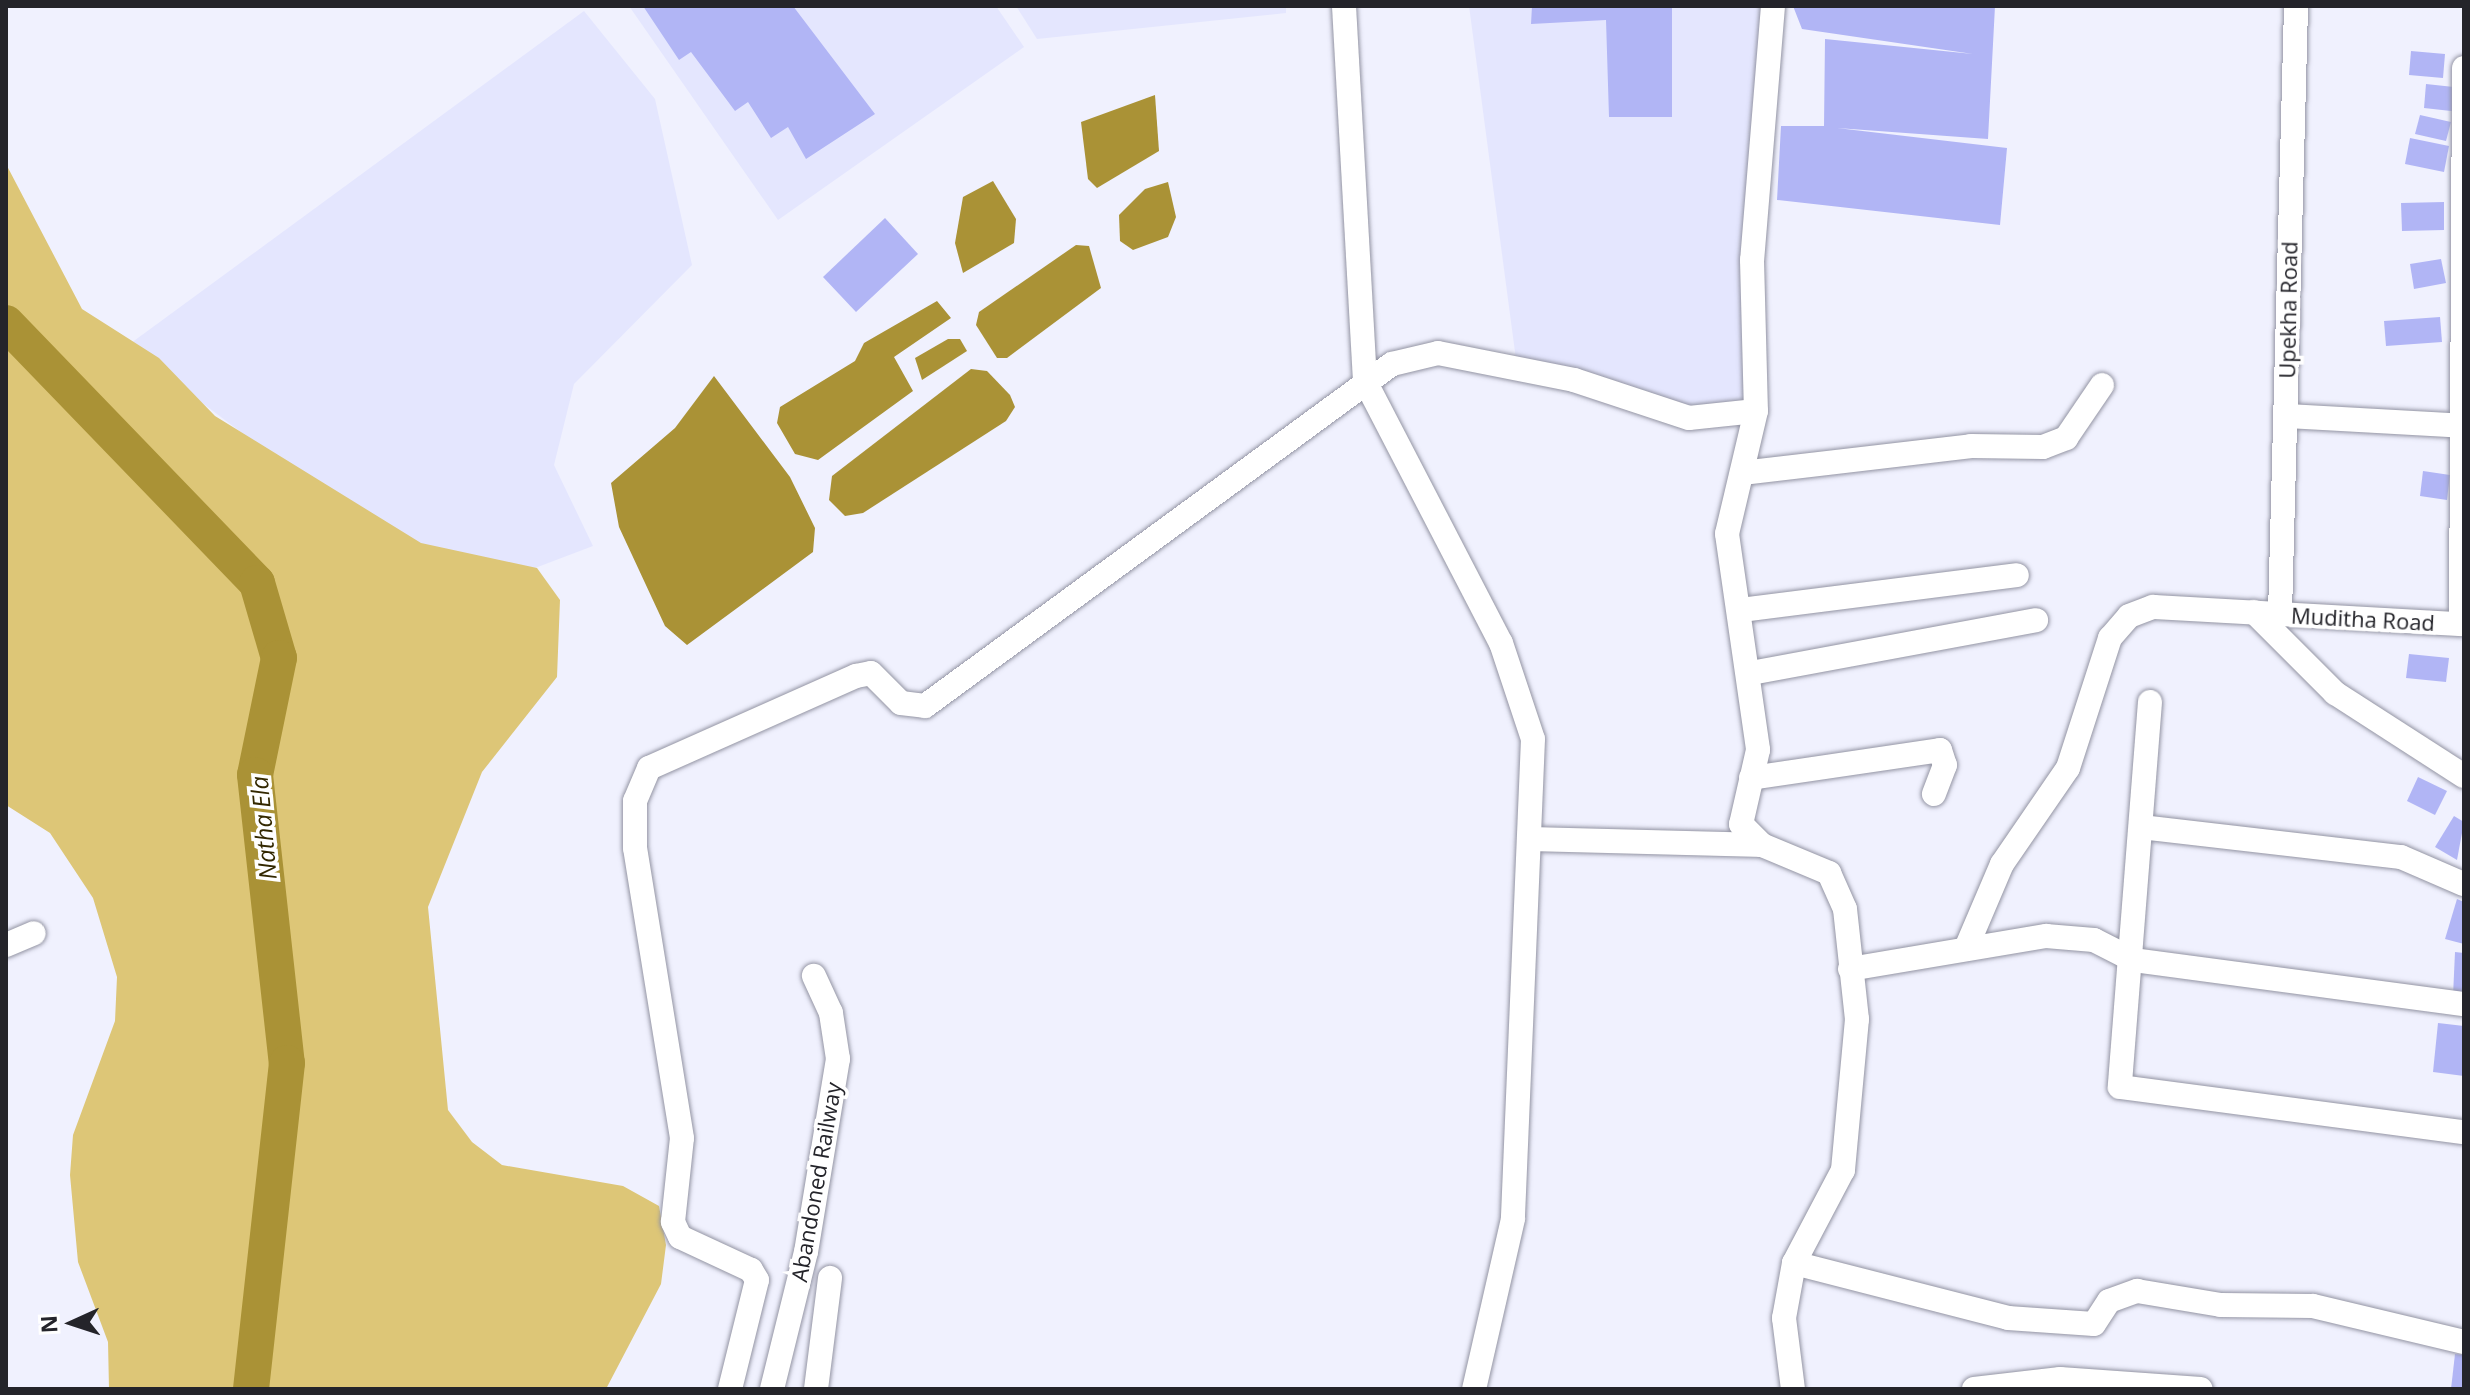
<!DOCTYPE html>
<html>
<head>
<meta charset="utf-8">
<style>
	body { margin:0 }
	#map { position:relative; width:2470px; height:1395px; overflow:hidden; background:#f0f1fe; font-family:"Open Sans",sans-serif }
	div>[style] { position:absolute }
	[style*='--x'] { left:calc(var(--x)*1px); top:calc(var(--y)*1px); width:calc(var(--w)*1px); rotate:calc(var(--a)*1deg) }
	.built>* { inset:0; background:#e4e6fe }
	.green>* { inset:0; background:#ddc677 }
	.water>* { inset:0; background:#aa9236 }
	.river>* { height:36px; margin:-18px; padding:0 18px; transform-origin:18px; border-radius:18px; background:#aa9236 }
	.building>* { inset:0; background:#b1b5f5 }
	.roads { filter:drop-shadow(0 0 2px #9394a3) drop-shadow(0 0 2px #9394a3) }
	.minor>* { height:24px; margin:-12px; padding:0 12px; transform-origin:12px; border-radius:12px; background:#fff }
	span { translate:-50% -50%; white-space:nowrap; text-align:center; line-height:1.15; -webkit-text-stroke:7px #fff; paint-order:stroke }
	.street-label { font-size:22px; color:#24242a }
	.water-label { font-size:24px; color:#332800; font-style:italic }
	.frame { position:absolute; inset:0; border:8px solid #24242a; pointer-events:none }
	.north { position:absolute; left:32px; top:1283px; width:80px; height:80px; -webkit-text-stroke:6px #fff; paint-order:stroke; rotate:267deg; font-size:22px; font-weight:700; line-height:32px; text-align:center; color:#24242a }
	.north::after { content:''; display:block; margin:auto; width:28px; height:36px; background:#24242a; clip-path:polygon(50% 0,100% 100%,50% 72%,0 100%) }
</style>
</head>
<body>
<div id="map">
	<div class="built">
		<i style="clip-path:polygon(629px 6px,996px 6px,1024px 47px,778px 220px)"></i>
		<i style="clip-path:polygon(1016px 6px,1286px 6px,1286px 13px,1037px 39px)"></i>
		<i style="clip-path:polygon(1469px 6px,1762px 6px,1753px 402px,1673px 409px,1517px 367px)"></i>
		<i style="clip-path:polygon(584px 11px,655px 99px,692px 265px,574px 384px,554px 465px,593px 546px,459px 597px,127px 346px)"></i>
	</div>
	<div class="green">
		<i style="clip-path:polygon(6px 164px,82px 309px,159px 358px,215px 416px,421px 543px,537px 568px,560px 600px,557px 677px,482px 772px,428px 907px,448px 1110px,472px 1142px,502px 1165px,623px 1186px,659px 1206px,666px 1245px,661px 1284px,606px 1389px,109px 1389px,108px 1342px,78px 1262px,70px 1175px,73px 1135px,115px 1021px,117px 977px,93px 898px,50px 833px,6px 805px)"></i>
	</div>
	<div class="water">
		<i style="clip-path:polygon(1155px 95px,1159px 151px,1097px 188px,1088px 179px,1081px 122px)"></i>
		<i style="clip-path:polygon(993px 181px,1016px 219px,1014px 243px,963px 273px,955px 243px,963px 197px)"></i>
		<i style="clip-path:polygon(1168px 182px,1176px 217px,1168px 237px,1133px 250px,1120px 241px,1119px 215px,1145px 189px)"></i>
		<i style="clip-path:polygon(1076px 245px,1089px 246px,1101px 288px,1007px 358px,997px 358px,976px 325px,979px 312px)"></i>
		<i style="clip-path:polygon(937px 301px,951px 318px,894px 357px,913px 391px,818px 460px,795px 454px,777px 423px,780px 407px,855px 361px,864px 343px)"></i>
		<i style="clip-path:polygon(948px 339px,960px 339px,967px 351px,922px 380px,915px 358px)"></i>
		<i style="clip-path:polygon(971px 369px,987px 371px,1010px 395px,1015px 407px,1006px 421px,863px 513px,845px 516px,829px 500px,832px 476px)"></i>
		<i style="clip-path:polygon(714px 376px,790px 477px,815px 528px,813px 552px,687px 645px,665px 626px,619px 527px,611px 483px,675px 428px)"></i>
	</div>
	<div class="river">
		<i style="--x:6;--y:323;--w:361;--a:46"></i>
		<i style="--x:257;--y:583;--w:78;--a:73.7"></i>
		<i style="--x:279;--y:658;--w:119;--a:101.6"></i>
		<i style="--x:255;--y:775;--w:290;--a:83.7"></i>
		<i style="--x:287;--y:1063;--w:328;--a:96.3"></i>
	</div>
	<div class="building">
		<i style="clip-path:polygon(643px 6px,793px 6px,875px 114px,806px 159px,788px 127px,771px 138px,748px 102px,735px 111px,691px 52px,679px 60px)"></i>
		<i style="clip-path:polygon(1532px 6px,1672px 6px,1672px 117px,1609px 117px,1606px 20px,1531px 24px)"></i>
		<i style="clip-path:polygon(1793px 6px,1995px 6px,1988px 139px,1837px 128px,2007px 148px,2000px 225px,1777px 200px,1781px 126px,1824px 126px,1825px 39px,1973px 54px,1802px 29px)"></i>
		<i style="clip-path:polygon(2411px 51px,2445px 54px,2443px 78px,2409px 75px)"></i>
		<i style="clip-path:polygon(2426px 84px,2463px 88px,2460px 112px,2424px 108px)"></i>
		<i style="clip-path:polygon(2420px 115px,2451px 122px,2446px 141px,2415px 134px)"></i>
		<i style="clip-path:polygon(2410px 138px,2449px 146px,2444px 172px,2405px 164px)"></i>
		<i style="clip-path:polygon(2444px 202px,2444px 230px,2402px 231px,2401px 203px)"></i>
		<i style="clip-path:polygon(885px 218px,918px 254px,856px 312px,823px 277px)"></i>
		<i style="clip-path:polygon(2441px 259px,2446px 283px,2414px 289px,2410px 264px)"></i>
		<i style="clip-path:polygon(2440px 317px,2442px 342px,2386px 346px,2384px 321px)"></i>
		<i style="clip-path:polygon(2423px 471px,2450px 475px,2447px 500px,2420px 496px)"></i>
		<i style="clip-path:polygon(2409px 654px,2449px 658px,2446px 682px,2406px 678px)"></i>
		<i style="clip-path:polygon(2418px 777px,2447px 791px,2435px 815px,2407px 801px)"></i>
		<i style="clip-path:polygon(2454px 816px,2464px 822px,2457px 860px,2435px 847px)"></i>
		<i style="clip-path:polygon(2457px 899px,2464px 902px,2464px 944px,2445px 939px)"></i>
		<i style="clip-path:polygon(2455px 952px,2464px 953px,2464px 996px,2453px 996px)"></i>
		<i style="clip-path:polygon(2438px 1023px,2464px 1026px,2464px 1076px,2433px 1072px)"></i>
		<i style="clip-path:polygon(2455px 1354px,2464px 1355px,2464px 1389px,2451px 1389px)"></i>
	</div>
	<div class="roads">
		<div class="minor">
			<i style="--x:1344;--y:6;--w:376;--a:86.8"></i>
			<i style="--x:1365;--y:381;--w:295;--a:62.6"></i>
			<i style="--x:1501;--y:643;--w:101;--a:71.6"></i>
			<i style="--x:1533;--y:739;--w:480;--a:92.4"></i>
			<i style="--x:1513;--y:1219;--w:174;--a:102.9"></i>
			<i style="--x:1773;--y:6;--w:255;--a:94.7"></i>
			<i style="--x:1752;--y:260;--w:151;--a:88.5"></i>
			<i style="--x:1756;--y:411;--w:126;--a:103.3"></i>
			<i style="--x:1727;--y:534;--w:218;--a:81.8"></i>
			<i style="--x:1758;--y:750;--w:76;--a:102.9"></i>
			<i style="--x:1741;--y:824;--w:30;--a:45"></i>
			<i style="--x:1762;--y:845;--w:73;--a:22.7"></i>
			<i style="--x:1829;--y:873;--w:39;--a:66"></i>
			<i style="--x:1845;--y:909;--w:111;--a:83.8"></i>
			<i style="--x:1857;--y:1019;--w:152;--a:95.3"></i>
			<i style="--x:1843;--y:1170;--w:105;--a:117.8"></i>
			<i style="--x:1794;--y:1263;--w:56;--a:100.3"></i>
			<i style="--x:1784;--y:1318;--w:72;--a:82.8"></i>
			<i style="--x:2286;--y:416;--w:178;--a:3.2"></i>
			<i style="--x:1742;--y:473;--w:231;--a:-6.7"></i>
			<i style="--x:1971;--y:446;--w:72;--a:0.8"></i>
			<i style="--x:2043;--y:447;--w:25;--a:-21"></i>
			<i style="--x:2066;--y:438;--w:64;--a:-55.8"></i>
			<i style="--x:1741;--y:610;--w:278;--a:-7.2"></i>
			<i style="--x:2254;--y:612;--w:115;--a:45"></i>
			<i style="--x:2335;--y:693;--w:153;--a:32.8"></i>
			<i style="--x:2280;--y:614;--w:608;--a:-88.49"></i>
			<i style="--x:1751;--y:673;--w:290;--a:-10.5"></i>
			<i style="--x:2150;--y:702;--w:386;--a:94.5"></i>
			<i style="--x:2120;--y:1087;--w:347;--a:7.5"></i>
			<i style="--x:1751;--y:778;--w:191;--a:-8.4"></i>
			<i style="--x:1940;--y:750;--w:16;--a:72"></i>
			<i style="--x:1945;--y:765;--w:31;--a:111"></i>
			<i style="--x:2141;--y:827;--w:262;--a:6.6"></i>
			<i style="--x:2401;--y:857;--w:68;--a:23.5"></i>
			<i style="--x:1532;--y:839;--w:230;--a:1.5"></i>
			<i style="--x:6;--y:945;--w:30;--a:-23"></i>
			<i style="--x:1967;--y:946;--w:89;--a:-66.9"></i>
			<i style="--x:2002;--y:864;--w:116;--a:-55.5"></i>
			<i style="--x:2068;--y:768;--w:137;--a:-72.1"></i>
			<i style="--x:2110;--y:638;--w:29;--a:-49"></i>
			<i style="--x:2129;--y:616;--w:26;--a:-21"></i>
			<i style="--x:2153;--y:607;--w:308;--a:3.2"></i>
			<i style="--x:2461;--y:624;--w:556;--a:-89.69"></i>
			<i style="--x:1850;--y:969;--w:199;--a:-9.6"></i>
			<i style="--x:2046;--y:936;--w:48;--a:4.8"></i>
			<i style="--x:2094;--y:940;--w:44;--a:27.1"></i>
			<i style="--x:2133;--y:960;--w:334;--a:7.6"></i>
			<i style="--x:1794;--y:1263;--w:221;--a:14.4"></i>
			<i style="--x:2008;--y:1318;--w:86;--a:4"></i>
			<i style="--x:2094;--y:1324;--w:27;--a:-57"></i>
			<i style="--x:2109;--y:1301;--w:30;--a:-20"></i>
			<i style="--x:2137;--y:1291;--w:85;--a:9.5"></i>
			<i style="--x:2221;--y:1305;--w:92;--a:0.6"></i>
			<i style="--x:2313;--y:1306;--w:155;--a:13.4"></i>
			<i style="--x:730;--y:1389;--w:112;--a:-76.1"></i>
			<i style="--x:757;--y:1280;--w:12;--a:-121"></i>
			<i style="--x:751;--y:1270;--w:78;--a:-155.1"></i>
			<i style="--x:680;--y:1237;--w:17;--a:-115"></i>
			<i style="--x:673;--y:1222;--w:84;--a:-83.9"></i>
			<i style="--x:682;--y:1138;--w:294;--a:-99.2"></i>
			<i style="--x:635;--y:848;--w:47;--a:-90"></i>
			<i style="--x:635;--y:801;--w:36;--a:-67"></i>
			<i style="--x:649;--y:768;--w:227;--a:-24"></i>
			<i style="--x:856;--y:676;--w:15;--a:-11"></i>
			<i style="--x:871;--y:673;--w:42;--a:45"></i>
			<i style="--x:901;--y:703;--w:24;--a:7"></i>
			<i style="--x:925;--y:706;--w:579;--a:-36.22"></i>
			<i style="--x:1392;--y:364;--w:47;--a:-13.4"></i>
			<i style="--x:1438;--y:353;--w:139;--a:11.2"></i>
			<i style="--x:1574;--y:380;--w:121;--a:18.3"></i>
			<i style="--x:1689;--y:418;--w:67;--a:-6"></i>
			<i style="--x:772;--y:1389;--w:141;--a:-76.1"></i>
			<i style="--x:806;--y:1252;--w:196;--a:-80.6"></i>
			<i style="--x:838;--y:1059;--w:47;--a:-98.7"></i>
			<i style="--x:831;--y:1013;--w:41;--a:-114.7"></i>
			<i style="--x:816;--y:1389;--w:112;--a:-82.8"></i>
			<i style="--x:1974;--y:1389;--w:87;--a:-6.6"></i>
			<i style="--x:2060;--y:1379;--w:141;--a:4.1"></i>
		</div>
	</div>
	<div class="street-label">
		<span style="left:2288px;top:310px;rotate:-89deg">Upekha Road</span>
		<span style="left:2363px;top:619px;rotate:3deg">Muditha Road</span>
		<span style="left:816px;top:1182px;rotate:-80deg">Abandoned Railway</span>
	</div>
	<div class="water-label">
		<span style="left:263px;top:828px;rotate:-95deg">Natha Ela</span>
	</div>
	<div class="frame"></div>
	<div class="north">N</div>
</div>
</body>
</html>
